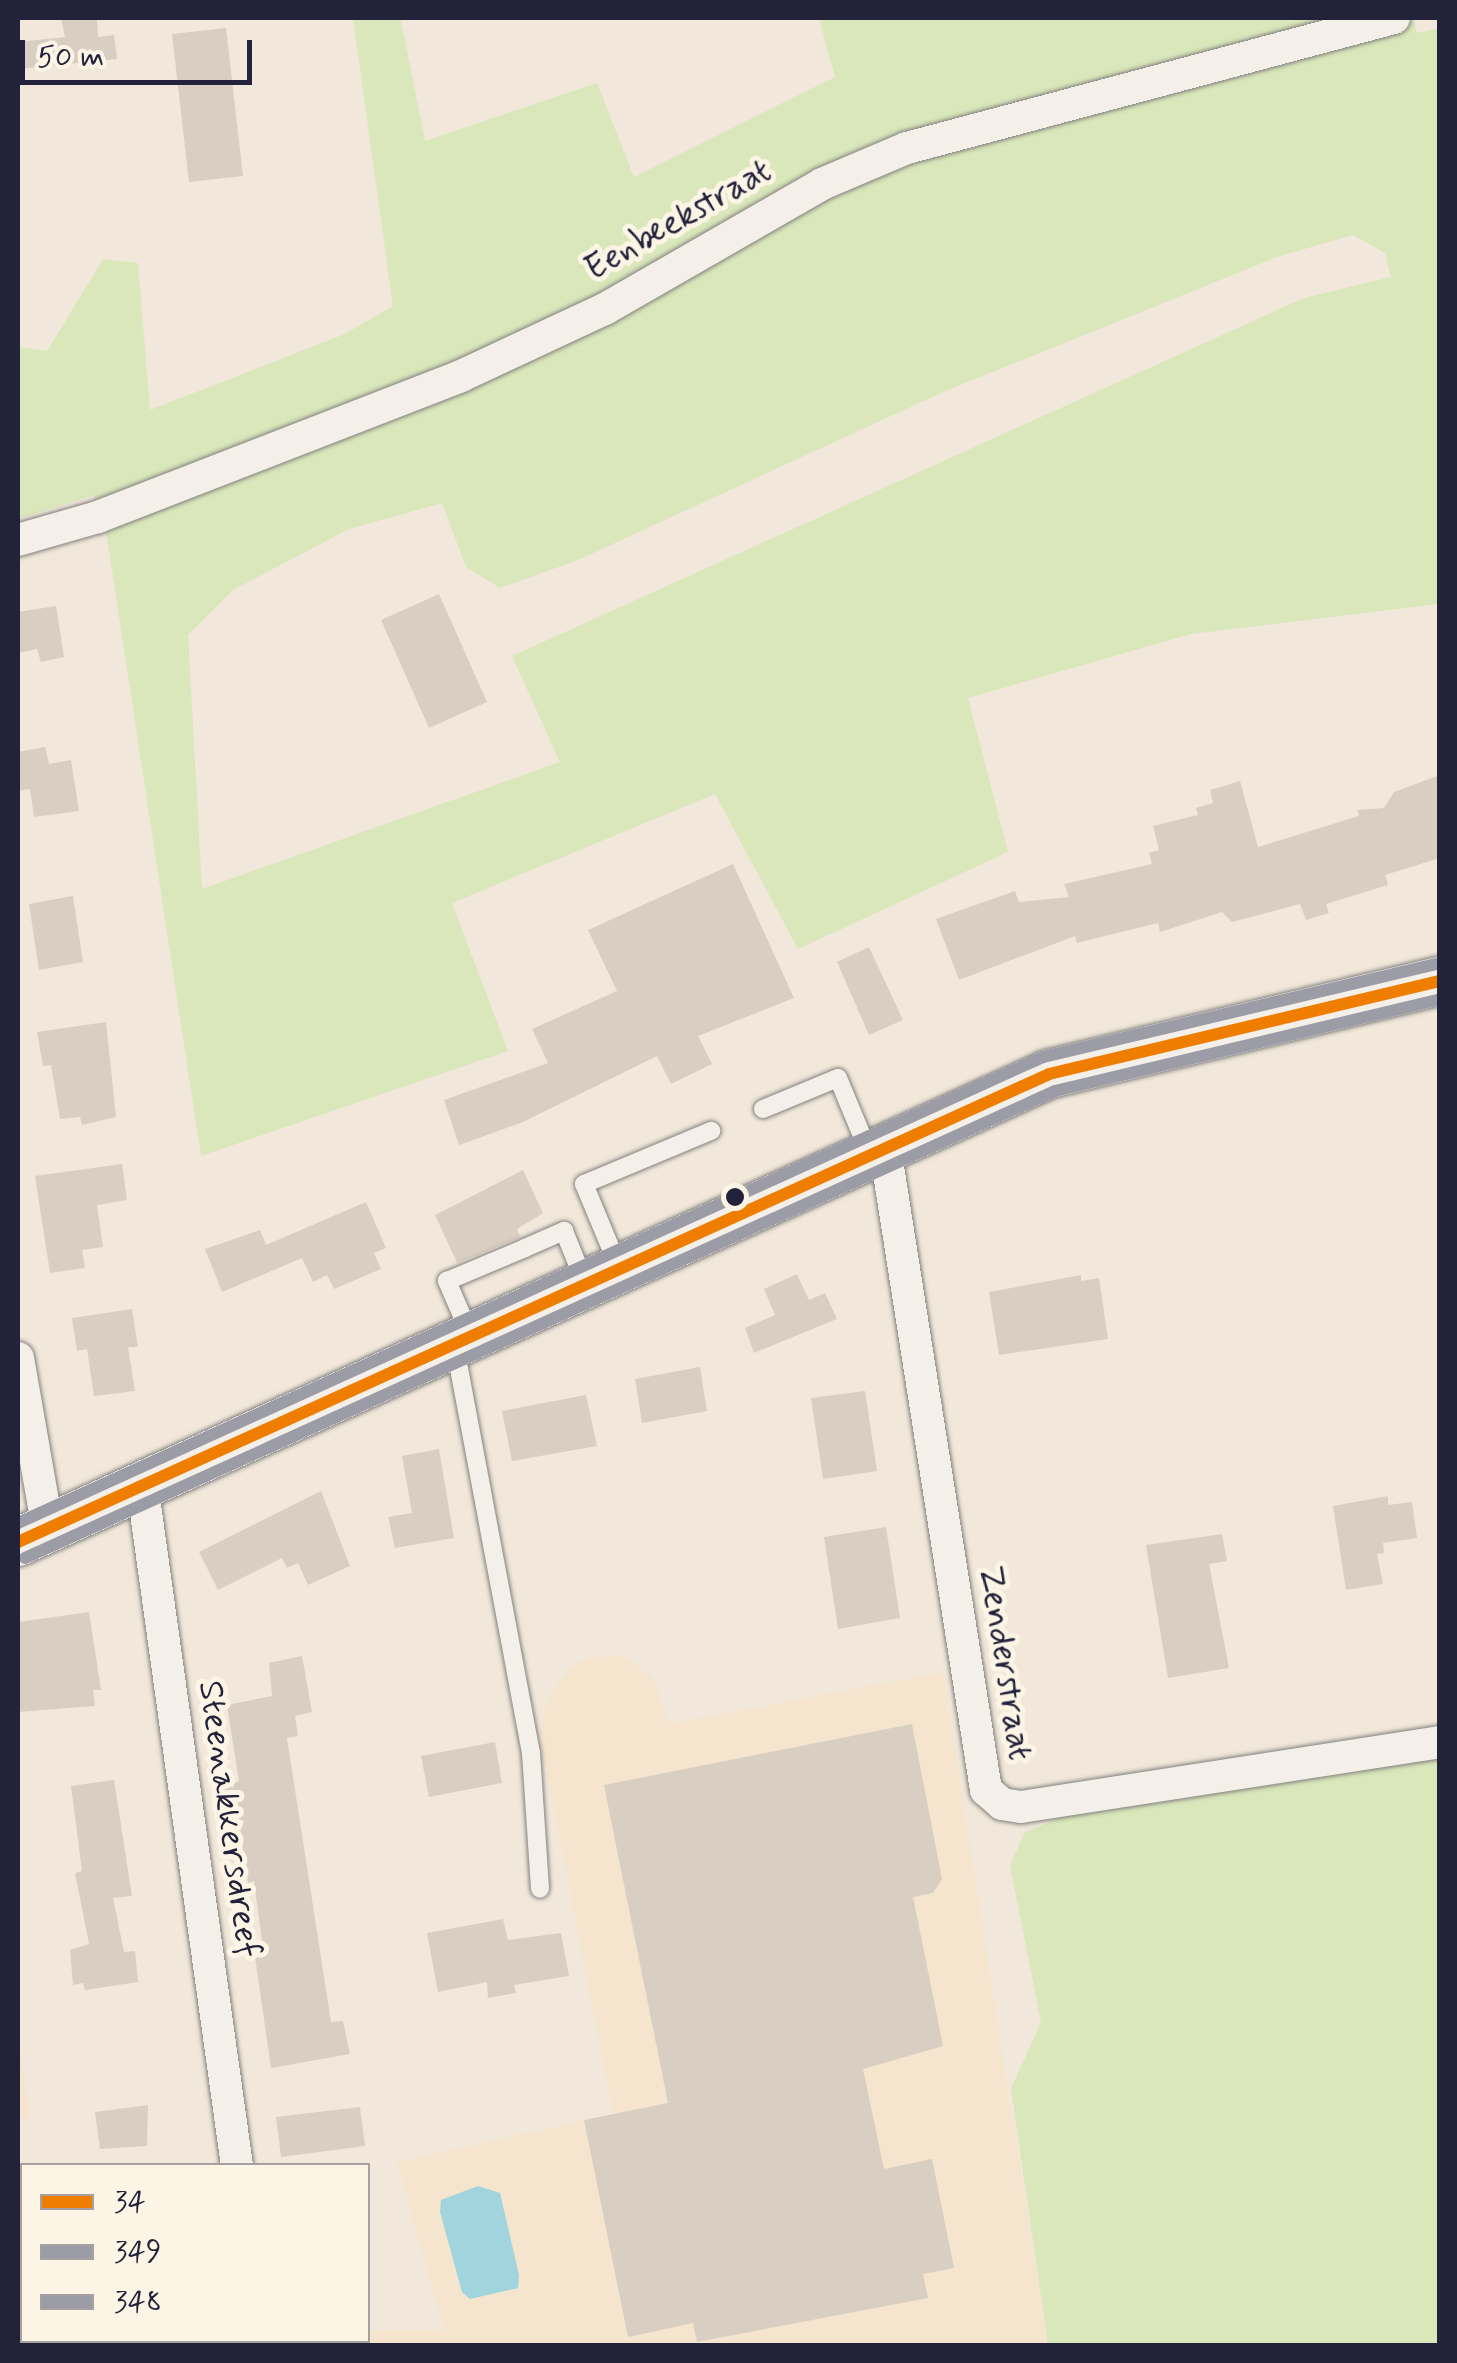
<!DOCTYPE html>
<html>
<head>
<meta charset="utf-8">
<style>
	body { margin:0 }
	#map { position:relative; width:1457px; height:2363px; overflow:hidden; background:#f1e8db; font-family:Mynerve,sans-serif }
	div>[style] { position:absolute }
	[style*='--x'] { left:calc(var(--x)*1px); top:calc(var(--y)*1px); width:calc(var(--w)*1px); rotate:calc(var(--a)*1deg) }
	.built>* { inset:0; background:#f5e4ce }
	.green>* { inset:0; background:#d9e7bb }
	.water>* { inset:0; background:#a1d4dc }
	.building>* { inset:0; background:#d9cec2 }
	.roads { filter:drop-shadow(0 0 2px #84807f) drop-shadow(0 0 2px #84807f) }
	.service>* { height:18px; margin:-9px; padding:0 9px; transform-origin:9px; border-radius:9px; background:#f4f0e9 }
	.minor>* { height:32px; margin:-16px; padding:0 16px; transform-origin:16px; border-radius:16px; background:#f4f0e9 }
	.secondary>* { height:48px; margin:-24px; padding:0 24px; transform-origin:24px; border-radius:24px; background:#f4f0e9 }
	.bus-1>* { height:12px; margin:-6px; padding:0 6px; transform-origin:6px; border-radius:6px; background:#ef7d00 }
	.bus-2>* { height:12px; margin:-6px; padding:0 6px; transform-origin:6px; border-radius:6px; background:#9c9ca7 }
	.bus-3>* { height:12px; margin:-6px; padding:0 6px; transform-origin:6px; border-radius:6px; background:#9c9ca7 }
	.dots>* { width:28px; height:28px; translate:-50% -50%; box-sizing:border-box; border:5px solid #fcf5e5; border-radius:50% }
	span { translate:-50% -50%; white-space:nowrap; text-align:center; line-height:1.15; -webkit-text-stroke:10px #fcf5e5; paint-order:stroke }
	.street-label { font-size:35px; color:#22223b }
	.frame { position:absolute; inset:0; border:20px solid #22223b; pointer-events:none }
	.legend { position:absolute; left:20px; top:2163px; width:350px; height:180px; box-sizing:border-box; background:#fcf5e5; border:2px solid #a5a1a1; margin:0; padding:12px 18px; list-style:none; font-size:30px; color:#22223b }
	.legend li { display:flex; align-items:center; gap:20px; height:50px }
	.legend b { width:50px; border:2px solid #a5a1a1 }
	.scale { position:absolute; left:20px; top:40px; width:232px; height:45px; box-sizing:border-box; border:5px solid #22223b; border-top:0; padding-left:12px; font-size:30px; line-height:35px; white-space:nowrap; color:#22223b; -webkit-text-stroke:8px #fcf5e5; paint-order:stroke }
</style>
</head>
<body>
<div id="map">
	<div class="built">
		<i style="clip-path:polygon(621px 1655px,653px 1677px,669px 1724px,943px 1672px,1048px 2345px,317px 2346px,368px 2340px,368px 2330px,444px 2330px,397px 2162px,613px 2114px,541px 1742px,546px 1704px,561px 1679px,583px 1659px)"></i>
		<i style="clip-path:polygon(18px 2036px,30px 2117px,18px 2119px)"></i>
	</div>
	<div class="green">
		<i style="clip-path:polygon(evenodd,353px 18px,414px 18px,401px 21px,425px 141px,597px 83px,634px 177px,835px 77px,819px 18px,1413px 18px,1417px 33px,1439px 28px,1439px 604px,1191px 634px,968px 698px,1008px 852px,798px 949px,715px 794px,452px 903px,508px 1051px,201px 1156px,107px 537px,94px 495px,18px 519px,18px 347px,47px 351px,103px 259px,138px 263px,150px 410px,345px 334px,393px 306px,353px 18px,1353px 235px,1385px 253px,1391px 277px,1304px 298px,512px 656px,560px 762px,202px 889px,188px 635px,233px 590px,349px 529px,442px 503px,466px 567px,500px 588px,578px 560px,941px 393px,1277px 257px,1353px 235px)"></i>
		<i style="clip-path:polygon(1439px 1758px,1439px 2345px,1048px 2345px,1011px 2089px,1041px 2022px,1010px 1865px,1025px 1832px,1066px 1816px)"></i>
		<i style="clip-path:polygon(22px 2253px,22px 2340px,77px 2345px,18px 2345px)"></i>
	</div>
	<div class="water">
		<i style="clip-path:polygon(478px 2186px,500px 2193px,519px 2275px,518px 2288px,470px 2299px,462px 2292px,440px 2212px,441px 2200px)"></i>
	</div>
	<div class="building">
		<i style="clip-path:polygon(61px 18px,97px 18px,98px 37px,114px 35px,117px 59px,18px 69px,18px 42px,65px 37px)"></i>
		<i style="clip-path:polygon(226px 28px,243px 176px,189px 182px,172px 34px)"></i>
		<i style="clip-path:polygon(439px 594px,487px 702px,429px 728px,381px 620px)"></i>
		<i style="clip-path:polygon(56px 606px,64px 657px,41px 662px,37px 649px,18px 653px,18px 612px)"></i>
		<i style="clip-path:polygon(45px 747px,49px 764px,71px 760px,79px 811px,34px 817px,30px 789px,18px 791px,18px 752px)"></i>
		<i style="clip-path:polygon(1440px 775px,1440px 858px,1385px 875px,1388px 885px,1326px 904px,1329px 913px,1306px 920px,1300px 904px,1232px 922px,1222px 912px,1160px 932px,1158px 923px,1077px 943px,1075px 936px,959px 980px,936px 919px,1015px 891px,1019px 902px,1069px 897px,1064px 884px,1152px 864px,1149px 853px,1159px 850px,1153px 826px,1198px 815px,1196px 808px,1213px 803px,1210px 790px,1240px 781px,1258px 847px,1359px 816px,1357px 810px,1384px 808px,1394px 792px)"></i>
		<i style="clip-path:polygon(733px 864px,794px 998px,698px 1036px,712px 1064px,671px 1084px,657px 1056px,523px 1122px,459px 1145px,444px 1100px,548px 1063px,532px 1029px,617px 991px,588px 930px)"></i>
		<i style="clip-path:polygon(73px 896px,83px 962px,39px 970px,29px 904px)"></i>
		<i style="clip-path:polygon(869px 947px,903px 1020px,869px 1035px,837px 962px)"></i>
		<i style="clip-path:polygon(106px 1022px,116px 1117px,82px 1125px,80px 1117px,60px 1119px,51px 1065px,43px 1066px,37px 1032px)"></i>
		<i style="clip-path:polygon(122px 1164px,127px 1200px,97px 1205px,103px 1247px,82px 1250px,85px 1268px,50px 1273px,35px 1176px)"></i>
		<i style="clip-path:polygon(523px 1170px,543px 1213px,517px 1229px,520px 1237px,457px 1263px,435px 1215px)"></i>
		<i style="clip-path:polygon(366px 1202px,386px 1248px,374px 1253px,381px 1269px,334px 1289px,327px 1275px,313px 1282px,302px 1258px,222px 1292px,205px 1249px,260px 1230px,266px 1245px)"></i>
		<i style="clip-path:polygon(797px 1274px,809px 1300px,825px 1293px,837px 1319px,754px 1353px,745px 1328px,775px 1315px,764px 1289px)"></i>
		<i style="clip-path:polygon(1081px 1275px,1081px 1281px,1099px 1278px,1108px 1339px,999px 1355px,989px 1292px)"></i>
		<i style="clip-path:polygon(132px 1309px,138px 1347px,128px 1347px,135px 1391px,94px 1396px,87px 1349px,77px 1351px,72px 1318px)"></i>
		<i style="clip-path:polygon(700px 1367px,707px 1411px,642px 1423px,635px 1379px)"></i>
		<i style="clip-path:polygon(865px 1391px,877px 1471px,823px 1479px,811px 1398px)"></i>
		<i style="clip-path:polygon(586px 1395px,597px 1446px,512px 1461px,502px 1411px)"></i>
		<i style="clip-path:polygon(439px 1449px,454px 1538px,395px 1548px,388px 1517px,412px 1513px,402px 1456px)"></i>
		<i style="clip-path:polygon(321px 1491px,350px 1566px,308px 1585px,298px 1563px,287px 1568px,282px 1558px,218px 1590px,199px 1552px)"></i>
		<i style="clip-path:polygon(1388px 1496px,1388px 1505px,1412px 1502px,1417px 1538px,1383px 1543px,1384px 1553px,1377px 1554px,1383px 1584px,1346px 1590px,1333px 1506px)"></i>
		<i style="clip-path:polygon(886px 1527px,900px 1618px,838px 1629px,824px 1537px)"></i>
		<i style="clip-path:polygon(1222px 1534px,1227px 1561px,1209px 1564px,1229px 1668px,1168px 1678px,1146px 1545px)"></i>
		<i style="clip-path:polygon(89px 1612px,101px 1690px,93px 1690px,95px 1706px,18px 1712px,18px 1622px)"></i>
		<i style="clip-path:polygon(302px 1656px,312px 1712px,295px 1716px,298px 1736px,287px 1738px,331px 2022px,343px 2021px,350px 2054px,271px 2068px,254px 1950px,263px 1948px,254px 1881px,248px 1883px,237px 1805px,212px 1795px,239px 1781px,227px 1705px,272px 1696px,269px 1663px)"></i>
		<i style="clip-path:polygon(912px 1724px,942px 1879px,933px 1893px,913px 1897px,943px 2046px,863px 2069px,884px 2169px,932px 2159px,954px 2268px,923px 2274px,928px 2298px,697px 2342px,693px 2323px,628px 2337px,584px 2120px,668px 2103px,604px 1785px)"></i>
		<i style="clip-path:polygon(495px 1742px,502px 1783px,429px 1797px,421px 1756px)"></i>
		<i style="clip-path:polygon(114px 1780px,132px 1896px,113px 1898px,124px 1952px,135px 1951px,138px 1982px,85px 1990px,83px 1983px,73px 1985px,70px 1950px,89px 1944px,75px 1873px,82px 1871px,71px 1786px)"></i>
		<i style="clip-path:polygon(503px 1919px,508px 1940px,561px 1933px,569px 1976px,514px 1985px,516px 1993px,488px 1998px,487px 1982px,438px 1992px,427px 1933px)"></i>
		<i style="clip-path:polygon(148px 2105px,147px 2146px,100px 2149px,95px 2112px)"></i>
		<i style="clip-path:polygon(360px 2107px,365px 2146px,281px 2157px,276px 2117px)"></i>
	</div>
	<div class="roads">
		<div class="service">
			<i style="--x:763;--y:1109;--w:81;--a:-22.5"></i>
			<i style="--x:838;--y:1078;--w:83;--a:67.4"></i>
			<i style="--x:619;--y:1268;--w:91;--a:-112.6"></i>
			<i style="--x:584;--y:1184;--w:138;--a:-22.7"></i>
			<i style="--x:469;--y:1332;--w:56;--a:-113.3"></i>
			<i style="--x:447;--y:1281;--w:85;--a:-22.9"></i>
			<i style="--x:525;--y:1248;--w:43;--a:-23.6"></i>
			<i style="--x:564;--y:1231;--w:56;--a:68"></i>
			<i style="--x:455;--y:1347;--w:413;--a:79.4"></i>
			<i style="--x:531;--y:1753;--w:136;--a:86.2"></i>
		</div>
		<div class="minor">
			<i style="--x:18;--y:540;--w:83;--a:-16"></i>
			<i style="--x:98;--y:517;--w:389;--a:-21.2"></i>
			<i style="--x:461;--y:376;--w:159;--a:-25"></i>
			<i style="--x:605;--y:309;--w:250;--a:-29.9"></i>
			<i style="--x:822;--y:184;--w:92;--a:-23"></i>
			<i style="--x:907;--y:148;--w:504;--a:-14.95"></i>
			<i style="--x:885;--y:1148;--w:650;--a:81.06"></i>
			<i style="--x:986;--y:1790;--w:21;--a:41"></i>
			<i style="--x:1002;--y:1804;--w:19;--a:9"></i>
			<i style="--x:1021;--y:1807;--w:424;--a:-8.8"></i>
			<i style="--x:18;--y:1358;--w:175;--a:80.1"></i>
			<i style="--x:142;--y:1484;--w:689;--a:82.07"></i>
			<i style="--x:262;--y:2340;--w:6;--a:90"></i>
		</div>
		<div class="secondary">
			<i style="--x:18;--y:1542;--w:1132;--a:-24.41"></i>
			<i style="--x:1049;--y:1074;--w:402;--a:-13.4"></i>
		</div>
	</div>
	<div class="bus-1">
		<i style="--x:18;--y:1542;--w:1132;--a:-24.41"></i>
		<i style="--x:1049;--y:1074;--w:402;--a:-13.4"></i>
	</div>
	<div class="bus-2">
		<i style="--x:25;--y:1558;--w:1131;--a:-24.39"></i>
		<i style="--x:1055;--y:1091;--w:396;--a:-13.4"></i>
	</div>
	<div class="bus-3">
		<i style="--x:18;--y:1523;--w:1126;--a:-24.45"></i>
		<i style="--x:1043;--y:1057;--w:404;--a:-13.3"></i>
	</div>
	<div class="dots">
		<i style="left:735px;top:1197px;background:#22223b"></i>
	</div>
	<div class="street-label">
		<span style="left:678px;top:220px;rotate:-30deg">Eenbeekstraat</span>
		<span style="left:1005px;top:1663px;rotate:81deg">Zenderstraat</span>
		<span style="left:229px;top:1819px;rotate:82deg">Steenakkersdreef</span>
	</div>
	<div class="frame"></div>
	<ul class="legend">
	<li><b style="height:12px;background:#ef7d00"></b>34</li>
	<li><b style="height:12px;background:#9c9ca7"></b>349</li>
	<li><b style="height:12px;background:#9c9ca7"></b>348</li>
	</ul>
	<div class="scale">50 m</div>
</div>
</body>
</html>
